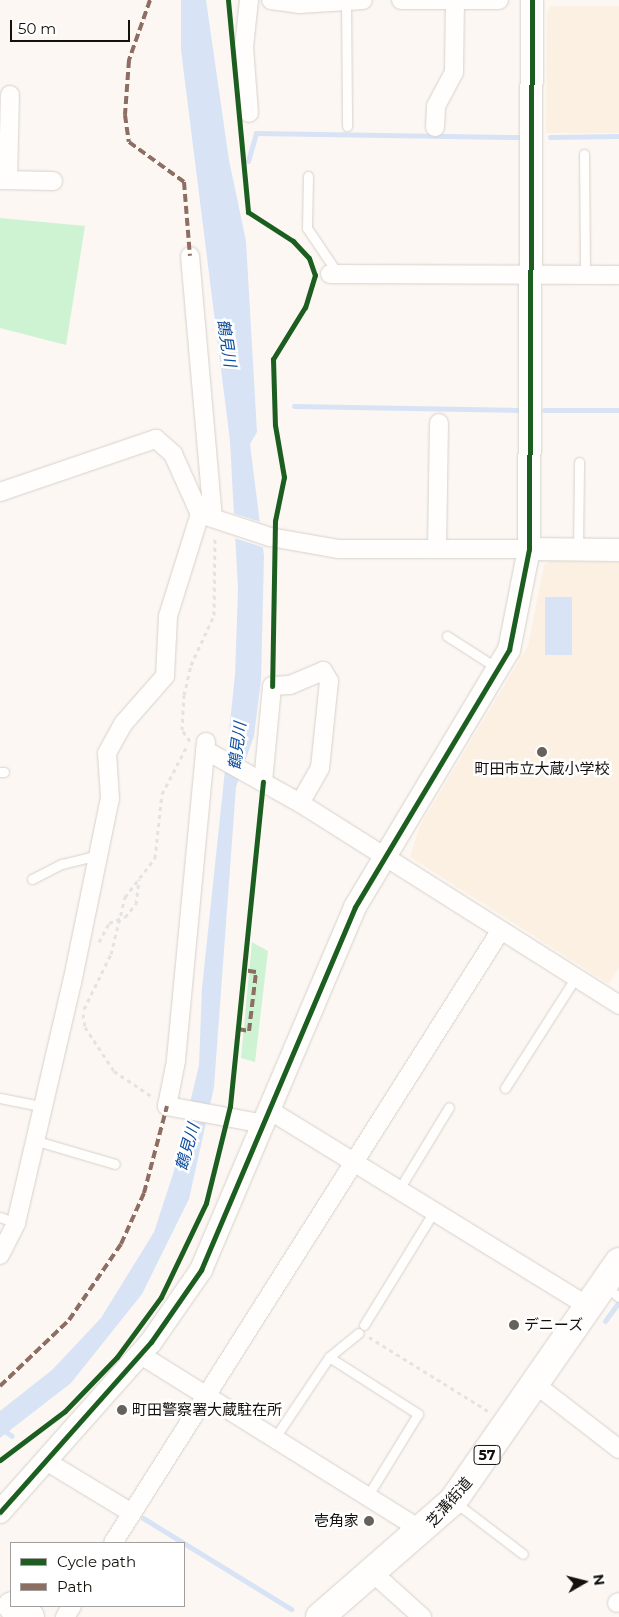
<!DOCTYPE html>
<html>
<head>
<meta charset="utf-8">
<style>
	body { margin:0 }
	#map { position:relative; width:619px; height:1617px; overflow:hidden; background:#fcf7f2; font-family:Montserrat,"Noto Sans JP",sans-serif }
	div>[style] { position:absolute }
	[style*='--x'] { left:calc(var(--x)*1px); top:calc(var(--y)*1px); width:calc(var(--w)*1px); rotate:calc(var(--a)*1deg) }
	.built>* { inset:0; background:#fbf0e2 }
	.green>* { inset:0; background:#cef3d3 }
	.water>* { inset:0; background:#d8e4f6 }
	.pier>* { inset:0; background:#fcf7f2 }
	.stream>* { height:5px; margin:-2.5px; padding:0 2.5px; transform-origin:2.5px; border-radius:2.5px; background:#d8e4f6 }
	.path>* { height:3px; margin-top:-1.5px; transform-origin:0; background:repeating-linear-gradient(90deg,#e4e3e2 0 4px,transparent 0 8px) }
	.roads { filter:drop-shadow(0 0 1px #d6d1cc) drop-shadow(0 0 1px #d6d1cc) }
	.service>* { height:9px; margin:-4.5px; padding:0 4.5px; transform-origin:4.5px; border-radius:4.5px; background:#fffefd }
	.minor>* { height:18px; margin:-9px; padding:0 9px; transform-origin:9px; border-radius:9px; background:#fffefd }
	.tertiary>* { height:22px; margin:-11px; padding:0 11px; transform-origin:11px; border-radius:11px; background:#fffefd }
	.primary>* { height:28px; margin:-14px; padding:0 14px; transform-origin:14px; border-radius:14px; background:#fffefd }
	.quiet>* { height:4px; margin-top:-2px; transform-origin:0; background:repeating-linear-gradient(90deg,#8d6e63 0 8px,transparent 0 12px) }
	.cycleway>* { height:5px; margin:-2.5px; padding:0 2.5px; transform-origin:2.5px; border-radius:2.5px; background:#1b5e20 }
	.dots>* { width:14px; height:14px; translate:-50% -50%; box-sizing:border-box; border:2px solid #fff; border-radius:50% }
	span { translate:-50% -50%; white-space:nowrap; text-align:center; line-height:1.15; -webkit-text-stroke:5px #fff; paint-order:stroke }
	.shield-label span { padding:1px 4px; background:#fff; border:1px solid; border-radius:4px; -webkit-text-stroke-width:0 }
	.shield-label { font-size:14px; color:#14100b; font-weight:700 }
	.poi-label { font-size:15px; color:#14100b }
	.left { translate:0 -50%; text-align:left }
	.right { translate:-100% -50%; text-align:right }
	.street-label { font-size:15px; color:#14100b }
	.water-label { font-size:16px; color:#0c4d9b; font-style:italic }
	.legend { position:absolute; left:10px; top:1542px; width:175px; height:65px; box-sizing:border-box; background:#fff; border:1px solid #a19f9d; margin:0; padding:6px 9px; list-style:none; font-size:15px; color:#14100b }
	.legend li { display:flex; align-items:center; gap:10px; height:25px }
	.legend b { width:25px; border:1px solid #a19f9d }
	.north { position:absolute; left:559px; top:1557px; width:50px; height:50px; -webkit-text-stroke:4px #fff; paint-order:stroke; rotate:82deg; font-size:14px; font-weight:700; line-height:20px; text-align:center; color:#14100b }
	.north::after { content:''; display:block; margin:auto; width:18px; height:22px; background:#14100b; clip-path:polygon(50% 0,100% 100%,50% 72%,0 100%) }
	.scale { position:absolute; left:10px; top:20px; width:120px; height:22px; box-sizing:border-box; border:2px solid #14100b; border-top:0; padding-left:6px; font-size:15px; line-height:18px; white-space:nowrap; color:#14100b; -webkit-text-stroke:4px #fff; paint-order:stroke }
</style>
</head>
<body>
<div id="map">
	<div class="built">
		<i style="clip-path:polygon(551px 6px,619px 6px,619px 133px,546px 133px,547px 12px)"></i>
		<i style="clip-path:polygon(550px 561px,619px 562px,619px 967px,609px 984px,410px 857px,420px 826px,528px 646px,544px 565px)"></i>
	</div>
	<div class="green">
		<i style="clip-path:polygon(0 218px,85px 226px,66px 345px,0 328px)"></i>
		<i style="clip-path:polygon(252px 942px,268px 951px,255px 1062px,241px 1058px)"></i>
	</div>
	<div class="water">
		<i style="clip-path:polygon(181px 0,206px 0,229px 160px,246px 241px,257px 432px,250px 444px,264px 556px,261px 680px,254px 736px,236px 787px,214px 1087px,189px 1199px,142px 1294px,71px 1383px,0 1438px,0 1411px,52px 1370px,101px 1318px,154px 1232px,173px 1174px,199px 1065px,202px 988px,235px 675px,238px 589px,230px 441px,181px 50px)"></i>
		<i style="clip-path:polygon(545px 597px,572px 597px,572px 655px,545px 655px)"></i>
	</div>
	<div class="pier">
		<i style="clip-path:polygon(232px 513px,261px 522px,265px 548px,234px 538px)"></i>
	</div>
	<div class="stream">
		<i style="--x:550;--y:137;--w:69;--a:-0.8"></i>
		<i style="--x:248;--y:161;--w:29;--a:-74"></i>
		<i style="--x:256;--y:133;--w:262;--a:0.9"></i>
		<i style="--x:294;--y:406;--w:224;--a:1"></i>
		<i style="--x:544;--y:410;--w:75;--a:0"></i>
		<i style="--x:605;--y:1321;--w:22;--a:-54"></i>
		<i style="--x:0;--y:1428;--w:14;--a:34"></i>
		<i style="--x:143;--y:1518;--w:174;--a:31.6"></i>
	</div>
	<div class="path">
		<i style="--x:190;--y:741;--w:14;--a:-126"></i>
		<i style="--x:182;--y:730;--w:35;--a:-87"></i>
		<i style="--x:184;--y:695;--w:31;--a:-77"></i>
		<i style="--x:191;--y:665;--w:55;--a:-65.3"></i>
		<i style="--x:214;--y:615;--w:79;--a:-89.3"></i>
		<i style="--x:99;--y:942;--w:21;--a:-62"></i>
		<i style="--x:109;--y:923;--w:17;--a:-21"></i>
		<i style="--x:125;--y:917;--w:17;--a:-50"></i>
		<i style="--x:136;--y:904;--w:25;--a:-83"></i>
		<i style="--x:84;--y:1009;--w:61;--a:-63.9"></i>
		<i style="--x:111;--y:954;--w:59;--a:-76.2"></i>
		<i style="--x:125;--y:897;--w:49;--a:-52.4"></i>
		<i style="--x:155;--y:858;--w:64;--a:-83.8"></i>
		<i style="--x:162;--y:794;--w:56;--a:-62.5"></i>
		<i style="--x:83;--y:1014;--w:13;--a:81"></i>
		<i style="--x:85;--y:1027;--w:53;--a:56.6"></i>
		<i style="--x:114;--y:1071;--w:48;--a:34"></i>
		<i style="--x:369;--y:1337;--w:144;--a:31.9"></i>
	</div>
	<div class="roads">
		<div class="service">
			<i style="--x:346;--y:0;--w:126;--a:89.5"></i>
			<i style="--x:584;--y:154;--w:121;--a:89.5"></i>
			<i style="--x:308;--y:176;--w:52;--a:91.1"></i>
			<i style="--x:307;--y:228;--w:55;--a:56"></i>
			<i style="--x:578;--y:549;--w:87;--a:-89.3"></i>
			<i style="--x:447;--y:636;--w:59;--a:32.6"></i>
			<i style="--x:0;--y:772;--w:4;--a:0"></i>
			<i style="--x:32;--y:879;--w:34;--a:-27"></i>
			<i style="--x:62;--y:864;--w:34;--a:-14"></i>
			<i style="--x:505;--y:1088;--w:132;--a:-57.4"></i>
			<i style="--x:0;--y:1098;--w:41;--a:11.3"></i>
			<i style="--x:37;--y:1141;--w:81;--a:16.4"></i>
			<i style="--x:398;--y:1191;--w:98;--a:-58.7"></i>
			<i style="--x:0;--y:1217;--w:17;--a:21"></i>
			<i style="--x:606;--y:1287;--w:16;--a:38"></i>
			<i style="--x:364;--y:1325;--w:132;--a:-58.4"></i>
			<i style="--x:329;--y:1357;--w:38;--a:-39"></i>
			<i style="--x:274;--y:1439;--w:99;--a:-56.1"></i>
			<i style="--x:329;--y:1357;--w:106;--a:32.6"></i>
			<i style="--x:418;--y:1414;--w:97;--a:121.6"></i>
			<i style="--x:456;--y:1503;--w:84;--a:37.3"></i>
		</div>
		<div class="minor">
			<i style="--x:249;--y:0;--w:47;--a:96.1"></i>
			<i style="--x:244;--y:47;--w:66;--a:85.7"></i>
			<i style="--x:271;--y:0;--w:28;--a:8"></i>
			<i style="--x:299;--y:4;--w:64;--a:-3.6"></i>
			<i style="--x:401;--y:0;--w:98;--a:0"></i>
			<i style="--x:435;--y:127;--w:21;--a:-87"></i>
			<i style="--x:436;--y:106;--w:38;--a:-62"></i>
			<i style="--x:454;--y:72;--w:72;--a:-89.2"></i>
			<i style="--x:0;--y:180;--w:53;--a:1.1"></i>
			<i style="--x:8;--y:180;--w:85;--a:-88.7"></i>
			<i style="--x:190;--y:256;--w:263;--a:85"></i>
			<i style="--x:330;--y:274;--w:289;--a:0.2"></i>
			<i style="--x:0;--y:492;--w:165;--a:-18.8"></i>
			<i style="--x:156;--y:439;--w:23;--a:41"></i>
			<i style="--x:173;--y:454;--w:66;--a:65.8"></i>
			<i style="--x:200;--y:514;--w:74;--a:18.2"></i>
			<i style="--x:270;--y:537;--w:70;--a:9.9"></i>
			<i style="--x:339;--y:549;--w:190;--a:0"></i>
			<i style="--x:437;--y:549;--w:126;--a:-89.1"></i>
			<i style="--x:206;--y:742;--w:320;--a:95.4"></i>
			<i style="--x:176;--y:1061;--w:46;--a:101.3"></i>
			<i style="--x:167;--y:1106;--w:99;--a:10.5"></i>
			<i style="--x:205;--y:750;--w:109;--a:29.2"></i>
			<i style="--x:300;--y:803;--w:378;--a:32.3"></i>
			<i style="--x:263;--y:782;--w:96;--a:-84.6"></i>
			<i style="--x:272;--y:686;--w:18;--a:-3"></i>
			<i style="--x:290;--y:685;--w:36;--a:-23"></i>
			<i style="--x:323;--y:671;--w:12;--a:59"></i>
			<i style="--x:329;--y:681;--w:87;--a:95.9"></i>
			<i style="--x:320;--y:768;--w:40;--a:119.7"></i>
			<i style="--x:269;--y:1110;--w:376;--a:31.6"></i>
			<i style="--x:0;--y:1255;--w:36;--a:-63"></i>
			<i style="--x:16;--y:1223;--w:246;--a:-76.9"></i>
			<i style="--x:72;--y:983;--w:189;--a:-78.4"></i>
			<i style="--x:110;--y:798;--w:45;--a:-93.8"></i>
			<i style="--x:107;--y:753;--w:33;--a:-61"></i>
			<i style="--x:123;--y:724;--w:64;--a:-48.8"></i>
			<i style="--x:165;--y:676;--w:60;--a:-87.1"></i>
			<i style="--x:168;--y:616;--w:107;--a:-72.6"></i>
			<i style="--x:141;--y:1355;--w:332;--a:32"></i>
			<i style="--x:535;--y:1384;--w:106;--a:37.7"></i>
			<i style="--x:46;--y:1461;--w:100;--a:31.2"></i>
			<i style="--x:113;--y:1543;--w:725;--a:-57.67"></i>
			<i style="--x:373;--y:1573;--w:66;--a:41.9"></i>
			<i style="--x:617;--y:1603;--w:2;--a:-27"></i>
			<i style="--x:65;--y:1617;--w:13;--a:-58"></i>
		</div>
		<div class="tertiary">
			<i style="--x:529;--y:549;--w:90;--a:0.6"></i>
			<i style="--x:0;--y:1512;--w:227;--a:-48.4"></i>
			<i style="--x:151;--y:1342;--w:88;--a:-55.2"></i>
			<i style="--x:201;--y:1270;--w:394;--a:-67"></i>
			<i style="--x:355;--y:907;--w:300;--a:-59.1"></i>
			<i style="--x:509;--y:650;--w:103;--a:-78.8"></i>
			<i style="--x:529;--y:549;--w:549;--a:-89.69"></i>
		</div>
		<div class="primary">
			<i style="--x:12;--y:1606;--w:21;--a:31"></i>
			<i style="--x:320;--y:1617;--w:176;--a:-41.1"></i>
			<i style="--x:453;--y:1501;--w:291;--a:-55.2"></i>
		</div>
	</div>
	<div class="quiet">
		<i style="--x:150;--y:0;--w:64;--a:109.3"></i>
		<i style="--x:129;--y:60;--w:55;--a:94.2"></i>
		<i style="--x:125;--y:115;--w:27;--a:82"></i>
		<i style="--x:129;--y:142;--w:68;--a:36"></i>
		<i style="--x:184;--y:182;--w:74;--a:85.4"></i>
		<i style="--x:238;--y:1029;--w:11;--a:10"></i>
		<i style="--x:249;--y:1031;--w:59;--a:-83.2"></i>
		<i style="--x:256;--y:972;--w:13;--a:-171"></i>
		<i style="--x:0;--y:1386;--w:95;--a:-43.7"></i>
		<i style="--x:69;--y:1320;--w:92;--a:-55.6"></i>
		<i style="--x:121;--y:1244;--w:56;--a:-65.7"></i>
		<i style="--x:144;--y:1193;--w:90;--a:-75.2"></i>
	</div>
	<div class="cycleway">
		<i style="--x:228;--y:0;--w:213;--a:84.6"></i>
		<i style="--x:248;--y:212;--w:54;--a:32.8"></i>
		<i style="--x:293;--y:241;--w:23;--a:47"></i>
		<i style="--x:309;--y:258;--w:18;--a:71"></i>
		<i style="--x:315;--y:275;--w:34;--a:107"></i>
		<i style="--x:305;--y:307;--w:61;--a:121.6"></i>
		<i style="--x:273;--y:359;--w:66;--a:88.3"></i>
		<i style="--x:275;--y:425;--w:53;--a:80.2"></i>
		<i style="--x:284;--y:477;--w:45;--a:101.6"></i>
		<i style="--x:275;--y:521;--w:165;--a:91"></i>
		<i style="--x:0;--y:1460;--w:81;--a:-37"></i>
		<i style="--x:65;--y:1411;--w:75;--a:-46.1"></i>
		<i style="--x:117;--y:1357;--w:74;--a:-53.7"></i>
		<i style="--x:161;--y:1297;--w:104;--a:-64.4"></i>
		<i style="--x:206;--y:1203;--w:100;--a:-76.1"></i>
		<i style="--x:230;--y:1106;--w:326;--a:-84.2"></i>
		<i style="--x:0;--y:1512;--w:227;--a:-48.4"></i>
		<i style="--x:151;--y:1342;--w:88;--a:-55.2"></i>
		<i style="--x:201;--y:1270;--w:394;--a:-67"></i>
		<i style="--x:355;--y:907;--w:300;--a:-59.1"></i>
		<i style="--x:509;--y:650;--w:103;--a:-78.8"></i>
		<i style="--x:529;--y:549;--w:549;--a:-89.69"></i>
	</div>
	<div class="dots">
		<i style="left:542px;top:752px;background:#65615c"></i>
		<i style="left:514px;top:1325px;background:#65615c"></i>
		<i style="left:122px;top:1410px;background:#65615c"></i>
		<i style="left:369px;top:1521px;background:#65615c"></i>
	</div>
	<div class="shield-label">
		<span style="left:487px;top:1455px">57</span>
	</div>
	<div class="poi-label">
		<span style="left:542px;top:769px">町田市立大蔵小学校</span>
		<span class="left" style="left:524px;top:1325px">デニーズ</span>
		<span class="left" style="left:132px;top:1410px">町田警察署大蔵駐在所</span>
		<span class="right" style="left:359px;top:1521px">壱角家</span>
	</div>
	<div class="street-label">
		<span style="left:449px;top:1502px;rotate:-49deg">芝溝街道</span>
	</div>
	<div class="water-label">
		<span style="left:226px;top:343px;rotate:81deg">鶴見川</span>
		<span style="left:238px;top:746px;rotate:-83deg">鶴見川</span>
		<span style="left:188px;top:1147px;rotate:-74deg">鶴見川</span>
	</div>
	<ul class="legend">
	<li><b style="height:6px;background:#1b5e20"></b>Cycle path</li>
	<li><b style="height:6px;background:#8d6e63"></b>Path</li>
	</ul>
	<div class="north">N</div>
	<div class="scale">50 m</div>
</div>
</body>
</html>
